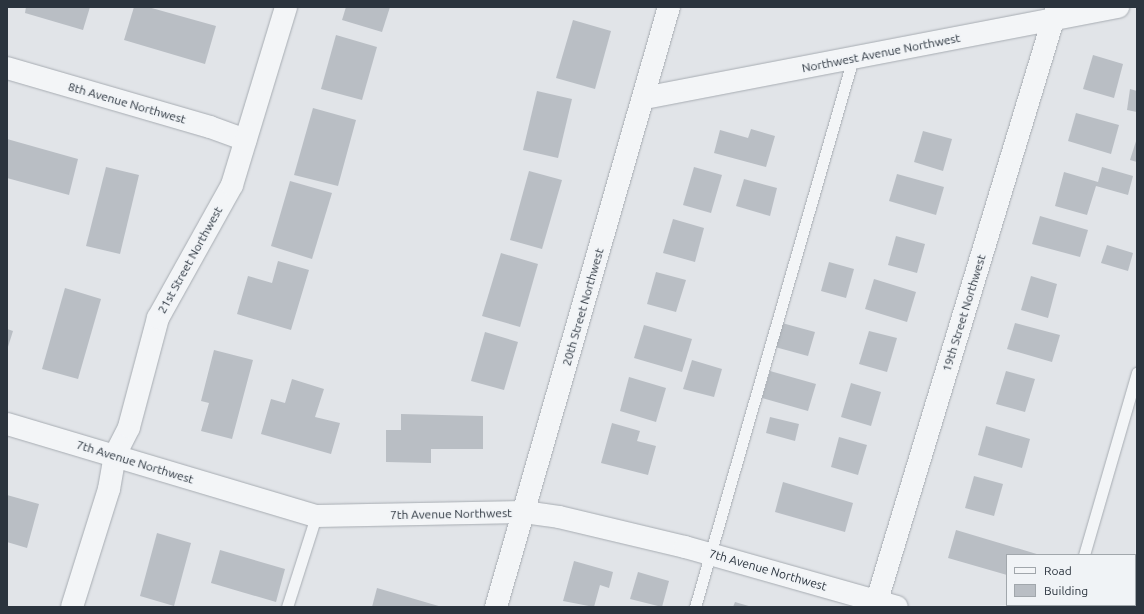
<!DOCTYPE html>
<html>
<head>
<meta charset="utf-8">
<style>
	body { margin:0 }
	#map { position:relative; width:1144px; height:614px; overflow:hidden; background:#e1e4e8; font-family:Ubuntu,sans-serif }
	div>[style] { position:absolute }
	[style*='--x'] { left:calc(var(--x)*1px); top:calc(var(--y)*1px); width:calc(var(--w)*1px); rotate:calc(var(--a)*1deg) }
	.building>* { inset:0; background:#b9bec4 }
	.roads { filter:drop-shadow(0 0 1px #a7acb2) drop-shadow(0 0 1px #a7acb2) }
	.service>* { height:11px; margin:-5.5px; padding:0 5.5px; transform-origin:5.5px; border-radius:5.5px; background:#f3f5f7 }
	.minor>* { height:22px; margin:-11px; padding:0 11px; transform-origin:11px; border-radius:11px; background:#f3f5f7 }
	span { translate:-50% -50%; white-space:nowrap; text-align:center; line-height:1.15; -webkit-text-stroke:3px #f0f3f6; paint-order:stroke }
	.street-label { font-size:12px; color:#2b343e }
	.frame { position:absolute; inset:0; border:8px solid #2b343e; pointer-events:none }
	.legend { position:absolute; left:1006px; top:554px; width:130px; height:52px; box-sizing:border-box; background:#f0f3f6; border:1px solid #a1a7ac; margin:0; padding:5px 7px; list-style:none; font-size:12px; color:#2b343e }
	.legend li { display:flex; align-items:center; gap:8px; height:20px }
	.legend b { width:20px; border:1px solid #a1a7ac }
</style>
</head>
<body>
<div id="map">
	<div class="building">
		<i style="clip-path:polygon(26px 7px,90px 7px,83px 30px,25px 13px)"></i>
		<i style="clip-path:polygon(134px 7px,148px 7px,216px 26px,205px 64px,124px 40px)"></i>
		<i style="clip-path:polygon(346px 7px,390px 7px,382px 32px,342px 20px)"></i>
		<i style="clip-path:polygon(573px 20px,611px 31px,595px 89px,556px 78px)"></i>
		<i style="clip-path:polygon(336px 35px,377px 47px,362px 100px,321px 89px)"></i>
		<i style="clip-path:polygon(1093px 55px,1123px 64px,1114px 98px,1083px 89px)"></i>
		<i style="clip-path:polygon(1130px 89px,1137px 91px,1137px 112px,1127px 110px)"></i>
		<i style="clip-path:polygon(537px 91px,572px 99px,558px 158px,523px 150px)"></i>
		<i style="clip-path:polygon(313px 108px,356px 120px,338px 186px,294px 175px)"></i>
		<i style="clip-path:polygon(1076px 113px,1119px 125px,1111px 154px,1068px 141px)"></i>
		<i style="clip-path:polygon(751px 129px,775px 136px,766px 167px,714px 153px,720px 130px,748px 138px)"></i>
		<i style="clip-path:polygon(923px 131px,952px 139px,943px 171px,914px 162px)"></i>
		<i style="clip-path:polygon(1137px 138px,1137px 162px,1130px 160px)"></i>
		<i style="clip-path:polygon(7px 139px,78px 159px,69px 195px,7px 178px)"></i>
		<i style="clip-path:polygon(106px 167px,139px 175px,120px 254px,86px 246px)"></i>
		<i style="clip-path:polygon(694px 167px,722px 175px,711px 213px,683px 205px)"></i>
		<i style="clip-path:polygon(1102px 167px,1133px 176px,1128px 195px,1096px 186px,1087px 215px,1055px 206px,1064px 172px,1098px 182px)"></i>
		<i style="clip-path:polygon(529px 171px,562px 180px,542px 249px,510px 240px)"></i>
		<i style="clip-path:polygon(897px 174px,944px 187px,936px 215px,889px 201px)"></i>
		<i style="clip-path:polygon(744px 179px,777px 188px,770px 216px,736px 206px)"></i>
		<i style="clip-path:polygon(290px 181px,332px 193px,312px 259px,271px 246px)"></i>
		<i style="clip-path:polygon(1040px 216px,1088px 230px,1080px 257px,1032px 244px)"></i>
		<i style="clip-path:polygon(673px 219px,704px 228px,695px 262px,663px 253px)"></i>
		<i style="clip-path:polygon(896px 236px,925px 244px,917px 273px,888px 265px)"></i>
		<i style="clip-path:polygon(1107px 245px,1133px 253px,1128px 271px,1101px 263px)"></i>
		<i style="clip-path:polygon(501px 253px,538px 264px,520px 327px,482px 316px)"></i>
		<i style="clip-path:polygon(278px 261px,309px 270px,291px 330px,237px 314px,248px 276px,272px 283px)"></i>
		<i style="clip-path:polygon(829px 262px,854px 269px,846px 298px,821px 291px)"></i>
		<i style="clip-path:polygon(656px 272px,686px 280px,676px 312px,647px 304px)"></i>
		<i style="clip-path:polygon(1031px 276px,1057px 284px,1048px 318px,1021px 310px)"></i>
		<i style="clip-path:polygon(874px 279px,916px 292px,907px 322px,865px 309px)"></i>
		<i style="clip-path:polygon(65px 288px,101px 299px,78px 379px,42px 369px)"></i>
		<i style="clip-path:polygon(782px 323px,815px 332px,808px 356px,775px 347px)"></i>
		<i style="clip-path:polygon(1015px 323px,1060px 335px,1052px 362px,1007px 349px)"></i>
		<i style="clip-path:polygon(644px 325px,692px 339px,682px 372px,634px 358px)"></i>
		<i style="clip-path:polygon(7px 329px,13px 331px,7px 350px)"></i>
		<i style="clip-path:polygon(869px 331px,897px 338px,887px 372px,859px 364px)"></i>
		<i style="clip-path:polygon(485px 332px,518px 342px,504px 390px,471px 381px)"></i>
		<i style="clip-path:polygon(214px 350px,253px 360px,232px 439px,201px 431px,209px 403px,201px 401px)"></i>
		<i style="clip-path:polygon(692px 360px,722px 369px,714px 397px,683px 389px)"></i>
		<i style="clip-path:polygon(770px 371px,816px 384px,808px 411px,762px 398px)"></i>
		<i style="clip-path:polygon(1006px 371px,1035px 379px,1025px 412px,996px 404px)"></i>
		<i style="clip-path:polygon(629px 377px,666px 388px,656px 422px,620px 411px)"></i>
		<i style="clip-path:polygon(292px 379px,324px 389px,315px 417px,340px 423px,331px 454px,261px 434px,271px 399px,285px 403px)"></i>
		<i style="clip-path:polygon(851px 383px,881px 392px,871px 426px,841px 417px)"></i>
		<i style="clip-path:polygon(401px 414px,483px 416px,483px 449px,431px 449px,431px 463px,386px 462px,386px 430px,401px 430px)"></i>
		<i style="clip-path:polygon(770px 417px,799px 424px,795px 441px,766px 433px)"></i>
		<i style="clip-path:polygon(612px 423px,640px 431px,637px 441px,656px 446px,648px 475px,601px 463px)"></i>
		<i style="clip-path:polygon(986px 426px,1030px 439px,1022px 468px,978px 455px)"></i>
		<i style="clip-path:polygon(839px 437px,867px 445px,858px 475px,831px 467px)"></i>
		<i style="clip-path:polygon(974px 476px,1003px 484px,994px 516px,965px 508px)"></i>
		<i style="clip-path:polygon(783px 482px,853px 503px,845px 532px,775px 512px)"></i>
		<i style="clip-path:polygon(7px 495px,39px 504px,27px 548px,7px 542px)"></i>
		<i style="clip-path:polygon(956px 530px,1040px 555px,1007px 555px,1007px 575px,948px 558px)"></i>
		<i style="clip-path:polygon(157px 533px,191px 543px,174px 606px,140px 596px)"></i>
		<i style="clip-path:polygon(220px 550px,285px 569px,276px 602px,211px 583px)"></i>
		<i style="clip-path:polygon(574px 561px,613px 572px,609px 588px,600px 585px,594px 607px,563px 601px)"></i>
		<i style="clip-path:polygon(1135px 571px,1137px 607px,1132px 607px,1126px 605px,1135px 605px)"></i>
		<i style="clip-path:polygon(638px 572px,669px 581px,662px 607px,630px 599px)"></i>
		<i style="clip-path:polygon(377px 588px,442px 607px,372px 607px)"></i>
		<i style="clip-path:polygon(735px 602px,752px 607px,733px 607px)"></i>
	</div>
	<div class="roads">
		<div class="service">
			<i style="--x:1084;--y:555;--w:190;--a:-73.8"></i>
			<i style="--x:287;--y:607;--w:96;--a:-72.3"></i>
			<i style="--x:695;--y:607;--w:571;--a:-73.94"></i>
			<i style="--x:1069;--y:607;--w:2;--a:-63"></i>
		</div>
		<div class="minor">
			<i style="--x:7;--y:68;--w:211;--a:16.2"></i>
			<i style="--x:210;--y:127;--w:38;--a:20"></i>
			<i style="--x:644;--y:98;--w:483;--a:-10.9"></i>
			<i style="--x:7;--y:424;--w:322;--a:16.6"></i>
			<i style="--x:316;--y:516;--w:208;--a:-1.1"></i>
			<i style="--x:524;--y:512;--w:35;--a:8"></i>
			<i style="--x:559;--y:517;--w:130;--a:13.4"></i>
			<i style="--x:685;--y:547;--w:220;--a:15.8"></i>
			<i style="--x:72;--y:607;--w:124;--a:-72.6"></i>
			<i style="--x:109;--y:489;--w:35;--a:-80"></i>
			<i style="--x:115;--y:455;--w:31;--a:-63"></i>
			<i style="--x:129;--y:427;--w:113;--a:-75.1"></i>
			<i style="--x:158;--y:318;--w:152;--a:-60.9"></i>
			<i style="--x:232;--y:185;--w:186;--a:-73.1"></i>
			<i style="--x:496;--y:607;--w:624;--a:-73.92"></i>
			<i style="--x:875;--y:607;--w:627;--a:-73.13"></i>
		</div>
	</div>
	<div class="street-label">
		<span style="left:881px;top:53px;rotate:-11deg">Northwest Avenue Northwest</span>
		<span style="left:127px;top:103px;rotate:16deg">8th Avenue Northwest</span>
		<span style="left:190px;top:260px;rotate:-61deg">21st Street Northwest</span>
		<span style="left:583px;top:307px;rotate:-74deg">20th Street Northwest</span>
		<span style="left:964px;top:313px;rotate:-73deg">19th Street Northwest</span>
		<span style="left:135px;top:462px;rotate:17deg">7th Avenue Northwest</span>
		<span style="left:451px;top:514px;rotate:-1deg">7th Avenue Northwest</span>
		<span style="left:768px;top:570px;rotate:16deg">7th Avenue Northwest</span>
	</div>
	<div class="frame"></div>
	<ul class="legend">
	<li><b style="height:5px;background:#f3f5f7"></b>Road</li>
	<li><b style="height:11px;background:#b9bec4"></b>Building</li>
	</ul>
</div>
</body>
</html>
